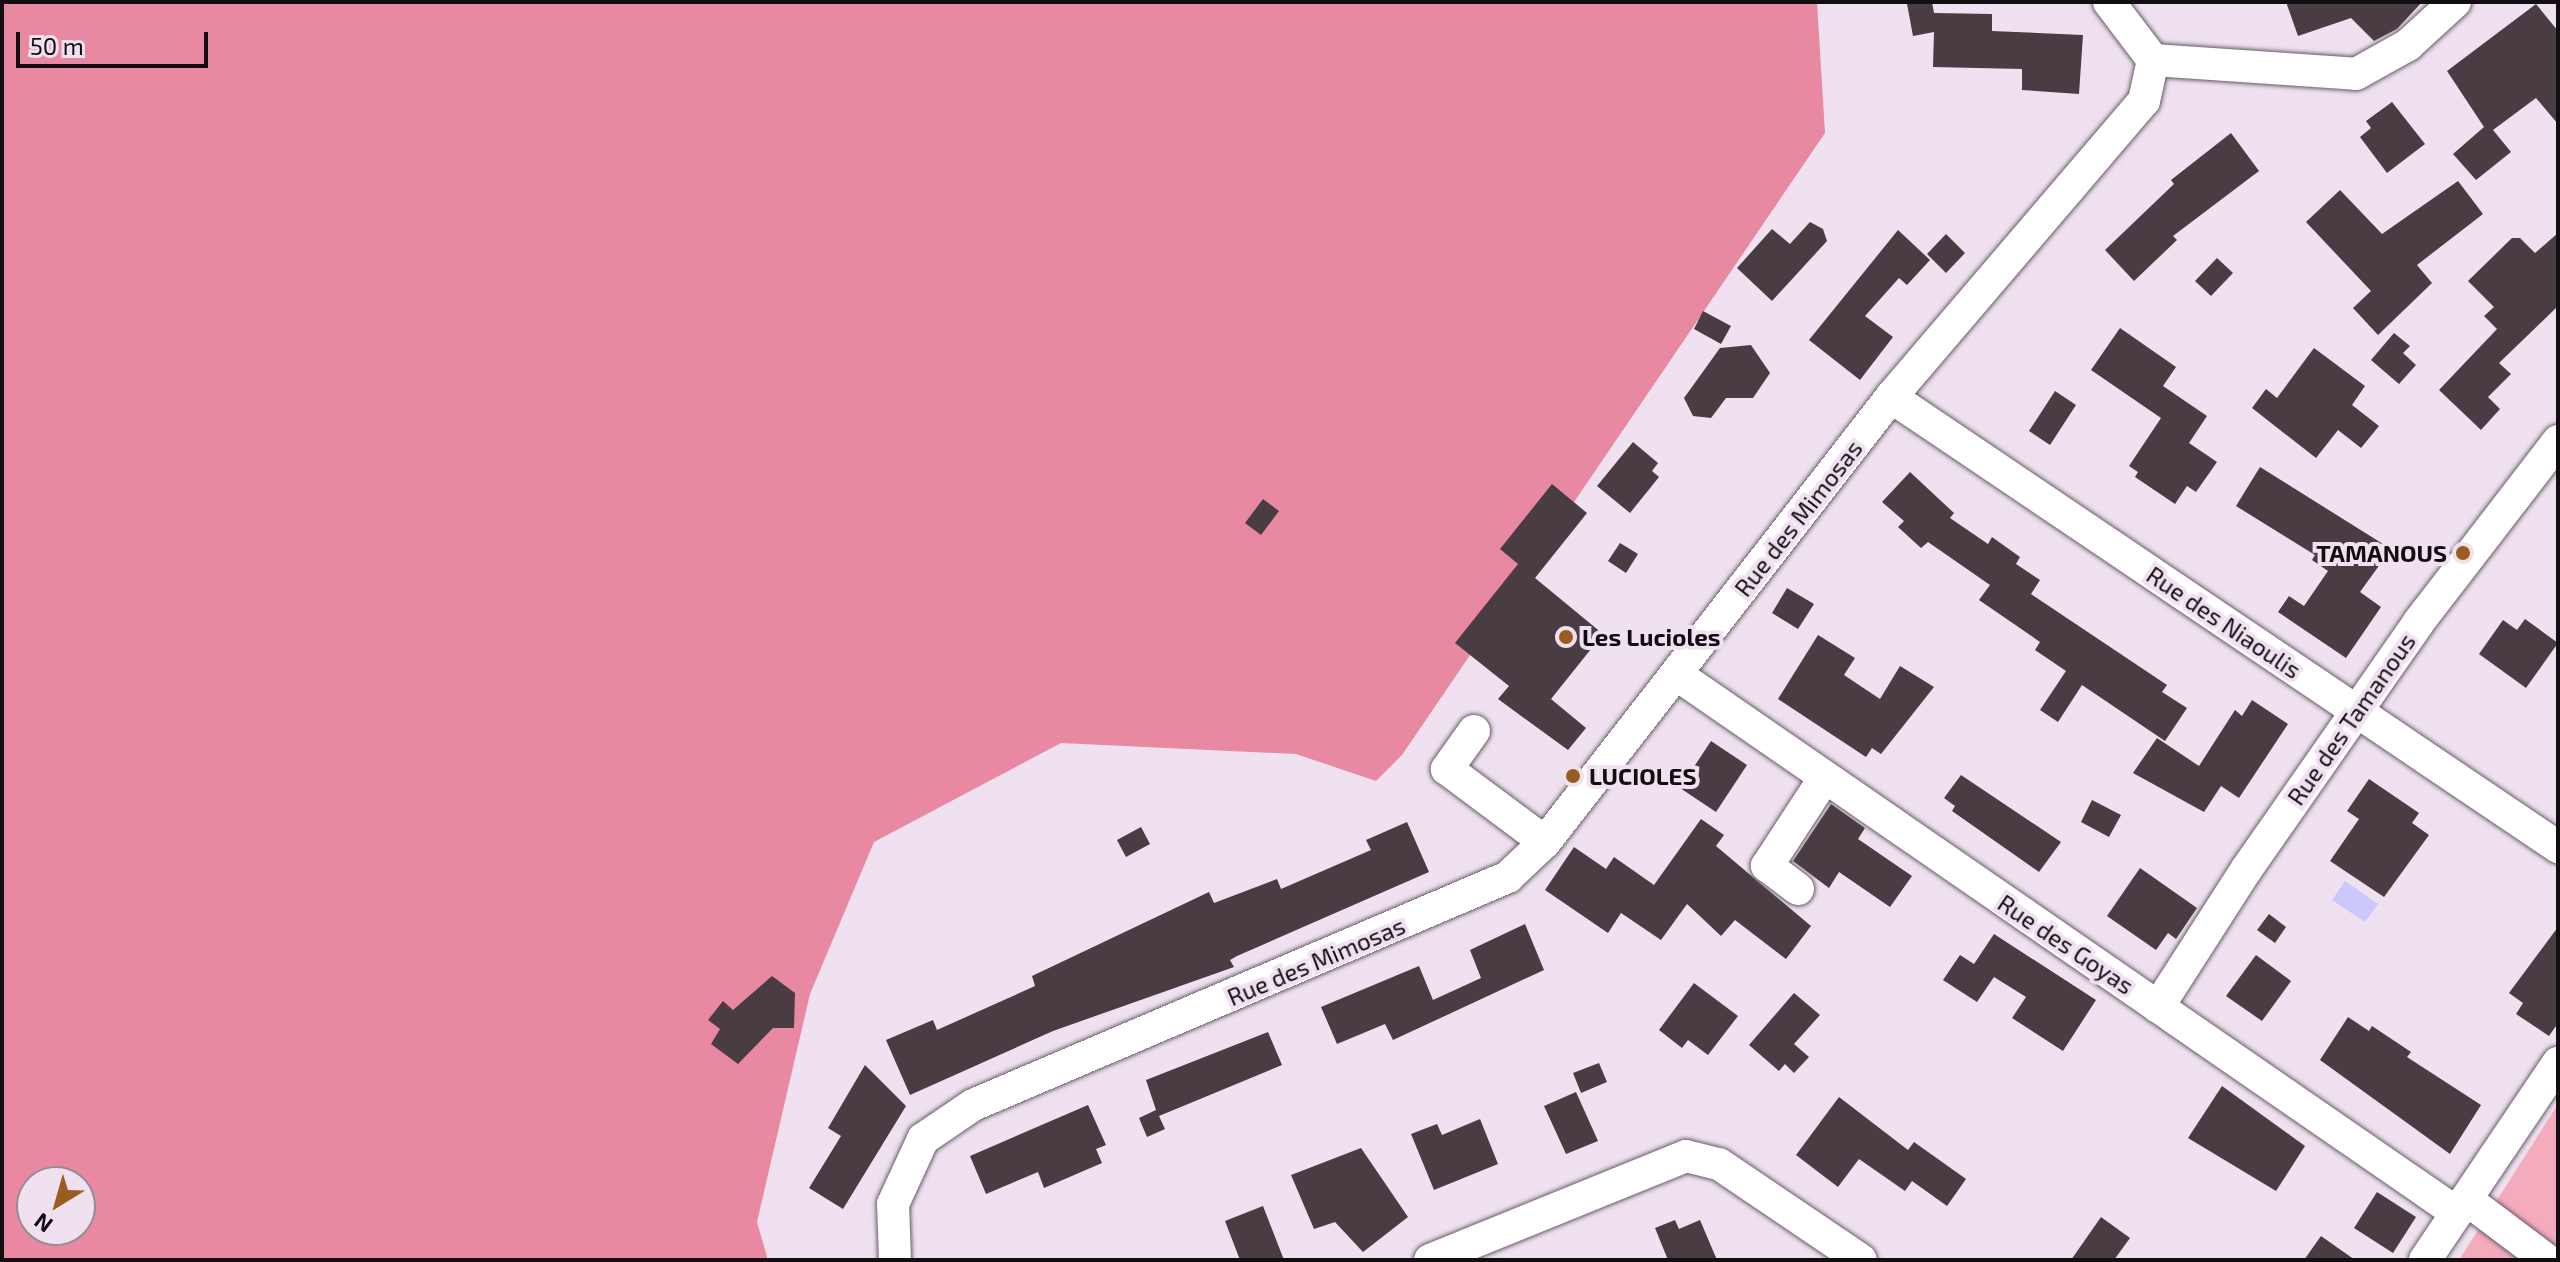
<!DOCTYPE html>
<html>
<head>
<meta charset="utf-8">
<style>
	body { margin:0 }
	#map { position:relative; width:2560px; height:1262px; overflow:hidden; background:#efe1ef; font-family:"Exo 2",sans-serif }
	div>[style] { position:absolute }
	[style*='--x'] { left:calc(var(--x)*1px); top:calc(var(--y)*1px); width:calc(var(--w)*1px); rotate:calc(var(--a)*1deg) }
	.green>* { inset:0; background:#f4acbd }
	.forest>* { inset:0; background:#e888a1 }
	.water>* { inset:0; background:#cbc8fb }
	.building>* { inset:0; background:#4a3c43 }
	.roads { filter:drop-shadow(0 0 2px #685c68) drop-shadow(0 0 2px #685c68) }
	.minor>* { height:32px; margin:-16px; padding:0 16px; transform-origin:16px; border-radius:16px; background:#fff }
	.dots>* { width:22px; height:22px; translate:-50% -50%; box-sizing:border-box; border:4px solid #efe1ef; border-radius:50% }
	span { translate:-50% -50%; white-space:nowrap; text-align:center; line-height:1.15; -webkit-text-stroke:8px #efe1ef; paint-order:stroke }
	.street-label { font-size:24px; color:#110d11 }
	.poi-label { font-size:24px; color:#110d11; font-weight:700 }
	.right { translate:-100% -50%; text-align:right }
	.left { translate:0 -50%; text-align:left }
	.frame { position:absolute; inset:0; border:4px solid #110d11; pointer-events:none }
	.north { position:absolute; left:16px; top:1166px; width:80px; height:80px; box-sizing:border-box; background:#efe1ef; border:2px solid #968c96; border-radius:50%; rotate:217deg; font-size:22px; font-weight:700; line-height:32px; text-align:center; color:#110d11 }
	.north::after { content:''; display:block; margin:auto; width:28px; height:36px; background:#9a5d21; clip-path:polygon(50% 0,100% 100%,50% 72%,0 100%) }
	.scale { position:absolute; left:16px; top:32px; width:192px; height:36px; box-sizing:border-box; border:4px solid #110d11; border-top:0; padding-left:10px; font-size:24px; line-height:28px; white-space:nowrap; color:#110d11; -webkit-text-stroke:6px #efe1ef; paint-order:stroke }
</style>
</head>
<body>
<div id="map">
	<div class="green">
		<i style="clip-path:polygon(2558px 1104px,2558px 1260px,2459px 1260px)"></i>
	</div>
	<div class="forest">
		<i style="clip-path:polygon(evenodd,2px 2px,1817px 2px,1825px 133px,1402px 755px,1376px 781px,1296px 754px,1061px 743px,874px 842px,810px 994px,757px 1222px,768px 1260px,2px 1260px,2px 2px,32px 1182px,80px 1182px,80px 1230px,32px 1230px,32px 1182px)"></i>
	</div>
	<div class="water">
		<i style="clip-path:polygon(2345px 881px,2378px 904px,2365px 922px,2332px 900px)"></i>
	</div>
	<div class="building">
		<i style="clip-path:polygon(1932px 2px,1934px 13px,1992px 14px,1992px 31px,2083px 35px,2079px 94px,2022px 90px,2022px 69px,1933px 67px,1934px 32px,1913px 36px,1907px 4px)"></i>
		<i style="clip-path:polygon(2286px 2px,2422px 2px,2397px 29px,2374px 41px,2351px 18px,2298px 36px)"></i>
		<i style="clip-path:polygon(2536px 4px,2558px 31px,2558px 124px,2536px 98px,2493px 130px,2511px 152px,2476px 180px,2453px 154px,2484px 127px,2447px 71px)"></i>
		<i style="clip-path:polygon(2392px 102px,2425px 144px,2387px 173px,2360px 137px,2371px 128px,2366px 121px)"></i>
		<i style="clip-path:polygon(2231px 133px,2259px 171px,2173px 236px,2177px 240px,2134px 281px,2105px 250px,2174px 184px,2171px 180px)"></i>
		<i style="clip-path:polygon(2458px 181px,2483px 214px,2417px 265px,2432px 283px,2378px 335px,2353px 308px,2371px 291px,2306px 222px,2340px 190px,2382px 234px)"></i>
		<i style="clip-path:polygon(1810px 222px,1823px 229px,1827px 241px,1772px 301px,1737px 268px,1772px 229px,1790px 244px)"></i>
		<i style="clip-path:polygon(1898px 230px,1930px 260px,1907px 285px,1899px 278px,1865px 316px,1893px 337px,1860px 380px,1809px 340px)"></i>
		<i style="clip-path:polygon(2558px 233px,2558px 306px,2499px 363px,2511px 374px,2488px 397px,2500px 409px,2481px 430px,2439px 390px,2497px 329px,2484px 316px,2494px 307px,2468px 281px,2512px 238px,2520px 238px,2535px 253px)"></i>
		<i style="clip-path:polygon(1946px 234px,1965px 253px,1946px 273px,1927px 254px)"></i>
		<i style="clip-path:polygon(2217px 258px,2233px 273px,2211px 296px,2195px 281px)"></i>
		<i style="clip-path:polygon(1703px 311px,1731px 326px,1721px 344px,1694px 329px)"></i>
		<i style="clip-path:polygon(2120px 328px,2176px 367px,2163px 386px,2207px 416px,2189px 443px,2217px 462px,2196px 492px,2187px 486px,2175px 504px,2135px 477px,2138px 472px,2129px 466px,2161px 418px,2091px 370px)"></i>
		<i style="clip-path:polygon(2394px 333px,2410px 346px,2403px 353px,2416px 365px,2399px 384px,2371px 360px)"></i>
		<i style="clip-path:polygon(1751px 345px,1770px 373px,1753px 398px,1726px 398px,1711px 418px,1693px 416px,1684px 398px,1720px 348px)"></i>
		<i style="clip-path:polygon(2314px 348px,2365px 386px,2352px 405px,2379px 426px,2361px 448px,2338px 430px,2316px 458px,2252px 408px,2266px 389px,2277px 398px)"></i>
		<i style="clip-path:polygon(2055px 391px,2076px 405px,2050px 445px,2029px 431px)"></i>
		<i style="clip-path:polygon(1633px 442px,1658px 463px,1652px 471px,1659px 477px,1630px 513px,1597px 486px)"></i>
		<i style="clip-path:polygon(2260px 467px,2391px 549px,2360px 592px,2381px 607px,2346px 658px,2278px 612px,2289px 596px,2304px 606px,2328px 571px,2312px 560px,2315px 555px,2236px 506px)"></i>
		<i style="clip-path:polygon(1910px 472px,1954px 513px,1950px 518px,1988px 544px,1992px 537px,2020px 557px,2016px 564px,2040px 580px,2031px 594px,2167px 685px,2162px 692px,2187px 708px,2165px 741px,2082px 685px,2058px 722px,2040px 710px,2066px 671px,2035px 650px,2040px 642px,1979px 600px,1990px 585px,1928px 542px,1921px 548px,1898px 527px,1904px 521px,1882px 502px)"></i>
		<i style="clip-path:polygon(1552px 484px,1587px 513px,1535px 578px,1603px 634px,1551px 699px,1586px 728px,1568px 750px,1498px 699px,1509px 686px,1455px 643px,1518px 564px,1500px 549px)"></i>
		<i style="clip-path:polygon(1263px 499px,1279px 511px,1261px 535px,1245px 523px)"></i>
		<i style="clip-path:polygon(1620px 543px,1638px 554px,1626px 573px,1608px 561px)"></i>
		<i style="clip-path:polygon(1787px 588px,1814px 604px,1798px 629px,1772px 613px)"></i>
		<i style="clip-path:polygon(2525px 619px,2558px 643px,2526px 688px,2479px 654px,2503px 620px,2517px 630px)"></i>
		<i style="clip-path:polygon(1818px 635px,1855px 658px,1844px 675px,1880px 699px,1900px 666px,1934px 687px,1881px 754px,1872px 748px,1866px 757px,1778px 699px)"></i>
		<i style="clip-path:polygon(2252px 700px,2288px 724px,2239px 798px,2221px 786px,2204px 812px,2133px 773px,2157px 738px,2199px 766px,2235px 710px,2242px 716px)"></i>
		<i style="clip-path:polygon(1711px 741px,1747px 765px,1716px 812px,1680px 788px)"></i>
		<i style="clip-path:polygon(1961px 775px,2061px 842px,2039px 872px,1952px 811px,1955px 806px,1944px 798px)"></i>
		<i style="clip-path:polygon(2369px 779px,2419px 813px,2412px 823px,2429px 835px,2384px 897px,2330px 861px,2359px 819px,2347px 811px)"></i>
		<i style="clip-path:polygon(2092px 800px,2121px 815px,2109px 837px,2081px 822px)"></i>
		<i style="clip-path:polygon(1831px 804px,1865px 828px,1858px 839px,1912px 876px,1890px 907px,1839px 872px,1829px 888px,1793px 861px)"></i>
		<i style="clip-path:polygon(1701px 819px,1724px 835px,1716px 846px,1811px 926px,1786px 959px,1735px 920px,1721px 936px,1687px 904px,1661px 940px,1621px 913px,1608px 933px,1545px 890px,1574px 847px,1606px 869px,1614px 857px,1654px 885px)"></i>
		<i style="clip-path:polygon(1407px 822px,1429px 872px,1237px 956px,1230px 960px,1234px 967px,1053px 1031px,910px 1095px,886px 1040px,933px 1020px,937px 1030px,1035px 986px,1032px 976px,1209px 892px,1214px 903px,1277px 879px,1281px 889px,1371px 850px,1366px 840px)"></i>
		<i style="clip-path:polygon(1141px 827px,1150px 844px,1126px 857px,1117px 840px)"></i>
		<i style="clip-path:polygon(2140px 868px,2197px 908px,2176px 939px,2168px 933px,2156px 950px,2107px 916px)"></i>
		<i style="clip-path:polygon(2269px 914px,2286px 927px,2275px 943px,2257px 930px)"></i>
		<i style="clip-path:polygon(1525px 924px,1544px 970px,1393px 1040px,1385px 1024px,1337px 1044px,1321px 1007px,1419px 966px,1433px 1000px,1481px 978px,1470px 950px)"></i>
		<i style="clip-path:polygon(2558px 927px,2558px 1023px,2549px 1036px,2516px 1014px,2523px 1003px,2509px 993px)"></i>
		<i style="clip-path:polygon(1994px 934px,2096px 1000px,2063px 1051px,2012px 1018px,2026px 997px,1994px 977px,1977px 1002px,1943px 980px,1960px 955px,1974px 964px)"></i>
		<i style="clip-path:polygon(2256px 955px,2291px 981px,2262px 1021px,2226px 996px)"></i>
		<i style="clip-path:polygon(772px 976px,795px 993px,794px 1028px,773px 1028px,738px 1064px,711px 1044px,720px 1029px,708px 1020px,723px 1001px,733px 1010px)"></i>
		<i style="clip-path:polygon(1694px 983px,1738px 1016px,1708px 1055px,1688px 1040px,1682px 1048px,1659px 1030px)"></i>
		<i style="clip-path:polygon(1794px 993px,1820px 1015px,1794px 1044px,1809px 1057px,1794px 1073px,1785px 1064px,1779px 1071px,1749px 1045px)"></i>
		<i style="clip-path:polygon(2348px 1017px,2369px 1031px,2372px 1026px,2411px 1052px,2407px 1057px,2481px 1105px,2450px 1154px,2320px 1060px)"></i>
		<i style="clip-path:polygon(1268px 1032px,1282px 1065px,1159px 1116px,1165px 1129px,1147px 1137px,1139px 1118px,1156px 1110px,1146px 1080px)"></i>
		<i style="clip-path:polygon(1599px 1063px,1607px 1082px,1581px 1093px,1573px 1073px)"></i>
		<i style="clip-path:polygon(865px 1065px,906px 1106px,843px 1209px,809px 1188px,841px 1136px,828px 1128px)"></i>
		<i style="clip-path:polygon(2222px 1086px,2305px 1146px,2276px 1191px,2188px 1138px)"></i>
		<i style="clip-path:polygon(1576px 1092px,1598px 1141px,1566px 1154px,1544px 1106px)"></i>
		<i style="clip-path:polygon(1839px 1097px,1908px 1150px,1914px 1142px,1966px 1179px,1947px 1206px,1912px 1181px,1905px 1191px,1859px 1159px,1838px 1187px,1796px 1155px)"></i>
		<i style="clip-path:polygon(1088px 1105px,1106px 1145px,1096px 1149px,1102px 1163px,1044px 1188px,1038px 1172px,986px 1194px,970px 1156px)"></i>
		<i style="clip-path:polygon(1480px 1119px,1498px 1164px,1434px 1190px,1411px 1134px,1437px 1124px,1442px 1135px)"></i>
		<i style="clip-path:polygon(1361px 1148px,1408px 1217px,1363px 1252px,1335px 1222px,1314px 1229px,1291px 1175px)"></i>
		<i style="clip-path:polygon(2377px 1192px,2416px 1217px,2393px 1253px,2354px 1228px)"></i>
		<i style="clip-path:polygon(1263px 1206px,1284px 1260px,1240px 1260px,1225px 1221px)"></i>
		<i style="clip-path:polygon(2101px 1217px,2130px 1238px,2114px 1260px,2071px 1260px)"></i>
		<i style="clip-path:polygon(1675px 1220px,1679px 1229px,1700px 1220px,1717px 1260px,1668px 1260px,1655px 1228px)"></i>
		<i style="clip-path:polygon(2321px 1236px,2355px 1260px,2304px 1260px)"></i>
	</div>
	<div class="roads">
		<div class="minor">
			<i style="--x:2153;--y:60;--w:203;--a:3.9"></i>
			<i style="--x:2356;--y:74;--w:60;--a:-29.1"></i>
			<i style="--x:2408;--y:45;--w:64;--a:-42.5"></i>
			<i style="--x:1891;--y:397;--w:805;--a:34.01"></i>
			<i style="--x:1676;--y:674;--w:949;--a:34.61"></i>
			<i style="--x:1474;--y:731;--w:47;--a:125.4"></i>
			<i style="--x:1447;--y:769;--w:122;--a:36.7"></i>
			<i style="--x:1798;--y:889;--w:39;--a:-143"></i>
			<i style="--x:1767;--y:866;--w:106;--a:-56.9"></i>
			<i style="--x:2158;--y:1007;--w:163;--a:-57.3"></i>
			<i style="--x:2246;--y:870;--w:301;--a:-55.1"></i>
			<i style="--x:2418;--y:623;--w:230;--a:-52.4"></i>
			<i style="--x:2466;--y:1199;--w:101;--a:37"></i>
			<i style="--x:895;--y:1260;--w:56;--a:-92"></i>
			<i style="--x:893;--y:1204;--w:72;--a:-65.2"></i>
			<i style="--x:923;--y:1139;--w:60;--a:-34.2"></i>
			<i style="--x:973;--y:1105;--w:582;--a:-23.08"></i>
			<i style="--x:1508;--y:877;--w:51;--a:-43.4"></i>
			<i style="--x:1545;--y:842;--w:564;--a:-52.13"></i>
			<i style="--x:1891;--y:397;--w:389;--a:-49.5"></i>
			<i style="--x:2144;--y:101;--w:42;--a:-77.6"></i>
			<i style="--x:2153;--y:60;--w:73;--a:-127.2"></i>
			<i style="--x:1430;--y:1260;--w:276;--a:-22.1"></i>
			<i style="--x:1686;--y:1156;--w:34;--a:14"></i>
			<i style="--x:1719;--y:1164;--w:171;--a:34.1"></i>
			<i style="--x:2425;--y:1260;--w:238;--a:-56"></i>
		</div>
	</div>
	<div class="dots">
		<i style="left:2463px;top:553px;background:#9a5d21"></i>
		<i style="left:1566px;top:637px;background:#9a5d21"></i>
		<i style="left:1573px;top:776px;background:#9a5d21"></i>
	</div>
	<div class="street-label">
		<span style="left:1798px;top:518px;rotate:-52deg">Rue des Mimosas</span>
		<span style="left:2224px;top:622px;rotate:34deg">Rue des Niaoulis</span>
		<span style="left:2351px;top:719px;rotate:-55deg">Rue des Tamanous</span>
		<span style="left:2066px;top:944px;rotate:34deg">Rue des Goyas</span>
		<span style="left:1316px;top:961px;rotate:-23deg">Rue des Mimosas</span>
	</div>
	<div class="poi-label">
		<span class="right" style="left:2447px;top:553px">TAMANOUS</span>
		<span class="left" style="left:1582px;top:637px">Les Lucioles</span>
		<span class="left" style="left:1589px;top:776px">LUCIOLES</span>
	</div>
	<div class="frame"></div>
	<div class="north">N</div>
	<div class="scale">50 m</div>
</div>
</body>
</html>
